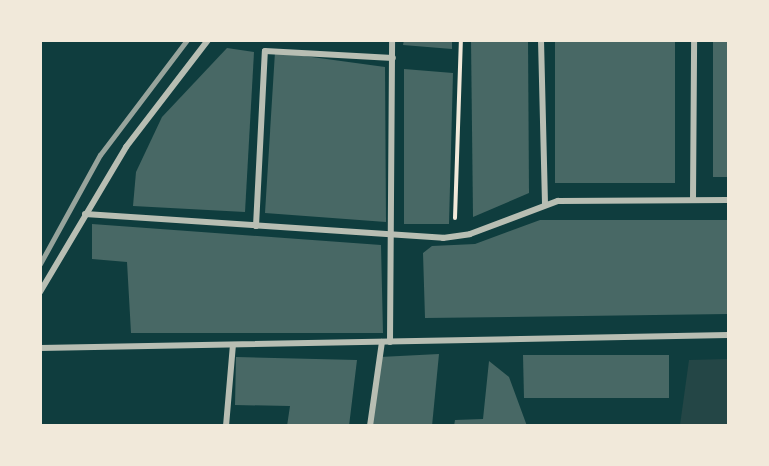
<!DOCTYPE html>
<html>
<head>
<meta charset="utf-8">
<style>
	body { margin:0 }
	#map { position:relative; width:769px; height:466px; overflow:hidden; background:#0f3d3e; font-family:"Roboto Condensed",sans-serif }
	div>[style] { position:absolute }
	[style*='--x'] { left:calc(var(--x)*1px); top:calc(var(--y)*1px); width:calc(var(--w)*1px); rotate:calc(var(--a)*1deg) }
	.green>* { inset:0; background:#244646 }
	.building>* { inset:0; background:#486865 }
	.path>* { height:4px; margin:-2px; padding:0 2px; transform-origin:2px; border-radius:2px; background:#f1e9da }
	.minor>* { height:6px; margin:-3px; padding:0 3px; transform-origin:3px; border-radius:3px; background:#b8beb3 }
	.rail>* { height:4.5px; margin:-2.25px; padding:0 2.25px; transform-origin:2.25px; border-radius:2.25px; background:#97a49c }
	span { translate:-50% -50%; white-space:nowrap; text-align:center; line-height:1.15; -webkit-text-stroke:6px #f1e9da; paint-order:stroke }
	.frame { position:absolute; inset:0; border:42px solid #f1e9da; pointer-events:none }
</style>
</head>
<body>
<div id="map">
	<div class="green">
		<i style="clip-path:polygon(728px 359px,728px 425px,680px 425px,689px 360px)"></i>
	</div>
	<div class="building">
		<i style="clip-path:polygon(404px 40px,452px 40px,452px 49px,403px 45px)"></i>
		<i style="clip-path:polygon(471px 40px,528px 40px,529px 193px,473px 217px)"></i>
		<i style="clip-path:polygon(555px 40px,675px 40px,675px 183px,555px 183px)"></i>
		<i style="clip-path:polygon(713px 40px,728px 40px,728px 177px,713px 177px)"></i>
		<i style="clip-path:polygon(227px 48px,254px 52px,245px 212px,133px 206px,136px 172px,162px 117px)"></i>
		<i style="clip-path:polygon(275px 52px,385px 67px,386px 222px,265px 213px)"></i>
		<i style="clip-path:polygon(404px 69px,453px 73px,449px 224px,404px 224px)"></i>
		<i style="clip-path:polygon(540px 220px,728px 220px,728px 314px,425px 318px,423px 253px,432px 246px,475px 244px)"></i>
		<i style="clip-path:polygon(92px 224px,381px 245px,383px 333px,131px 333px,127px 262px,92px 259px)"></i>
		<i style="clip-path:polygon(439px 354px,432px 426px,372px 426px,380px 357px)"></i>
		<i style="clip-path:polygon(523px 355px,669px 355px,669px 398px,524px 398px)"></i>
		<i style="clip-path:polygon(236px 357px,357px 360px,349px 426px,287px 426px,290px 406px,235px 405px)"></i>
		<i style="clip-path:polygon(489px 361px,509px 377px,527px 426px,454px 426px,455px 420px,483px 419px)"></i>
	</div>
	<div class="path">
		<i style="--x:455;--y:218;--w:178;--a:-88.1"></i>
	</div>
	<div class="minor">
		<i style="--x:541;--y:40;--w:164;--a:88.6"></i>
		<i style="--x:693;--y:200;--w:160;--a:-89.6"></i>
		<i style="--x:85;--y:214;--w:359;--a:3.8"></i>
		<i style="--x:443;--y:238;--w:27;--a:-8"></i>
		<i style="--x:470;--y:234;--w:94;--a:-20.6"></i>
		<i style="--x:558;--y:201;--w:170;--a:-0.3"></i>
		<i style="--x:256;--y:226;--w:175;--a:-87.1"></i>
		<i style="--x:265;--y:51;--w:128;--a:3.1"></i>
		<i style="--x:40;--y:292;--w:169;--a:-59.3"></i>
		<i style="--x:126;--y:147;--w:135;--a:-52.5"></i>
		<i style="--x:390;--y:342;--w:302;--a:-89.6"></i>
		<i style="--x:40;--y:348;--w:688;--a:-1.08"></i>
		<i style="--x:226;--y:426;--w:81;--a:-85.1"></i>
		<i style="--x:370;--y:426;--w:85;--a:-81.9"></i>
	</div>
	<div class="rail">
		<i style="--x:40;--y:264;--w:124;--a:-61.2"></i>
		<i style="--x:100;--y:155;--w:144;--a:-52.9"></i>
	</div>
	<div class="frame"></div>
</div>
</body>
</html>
